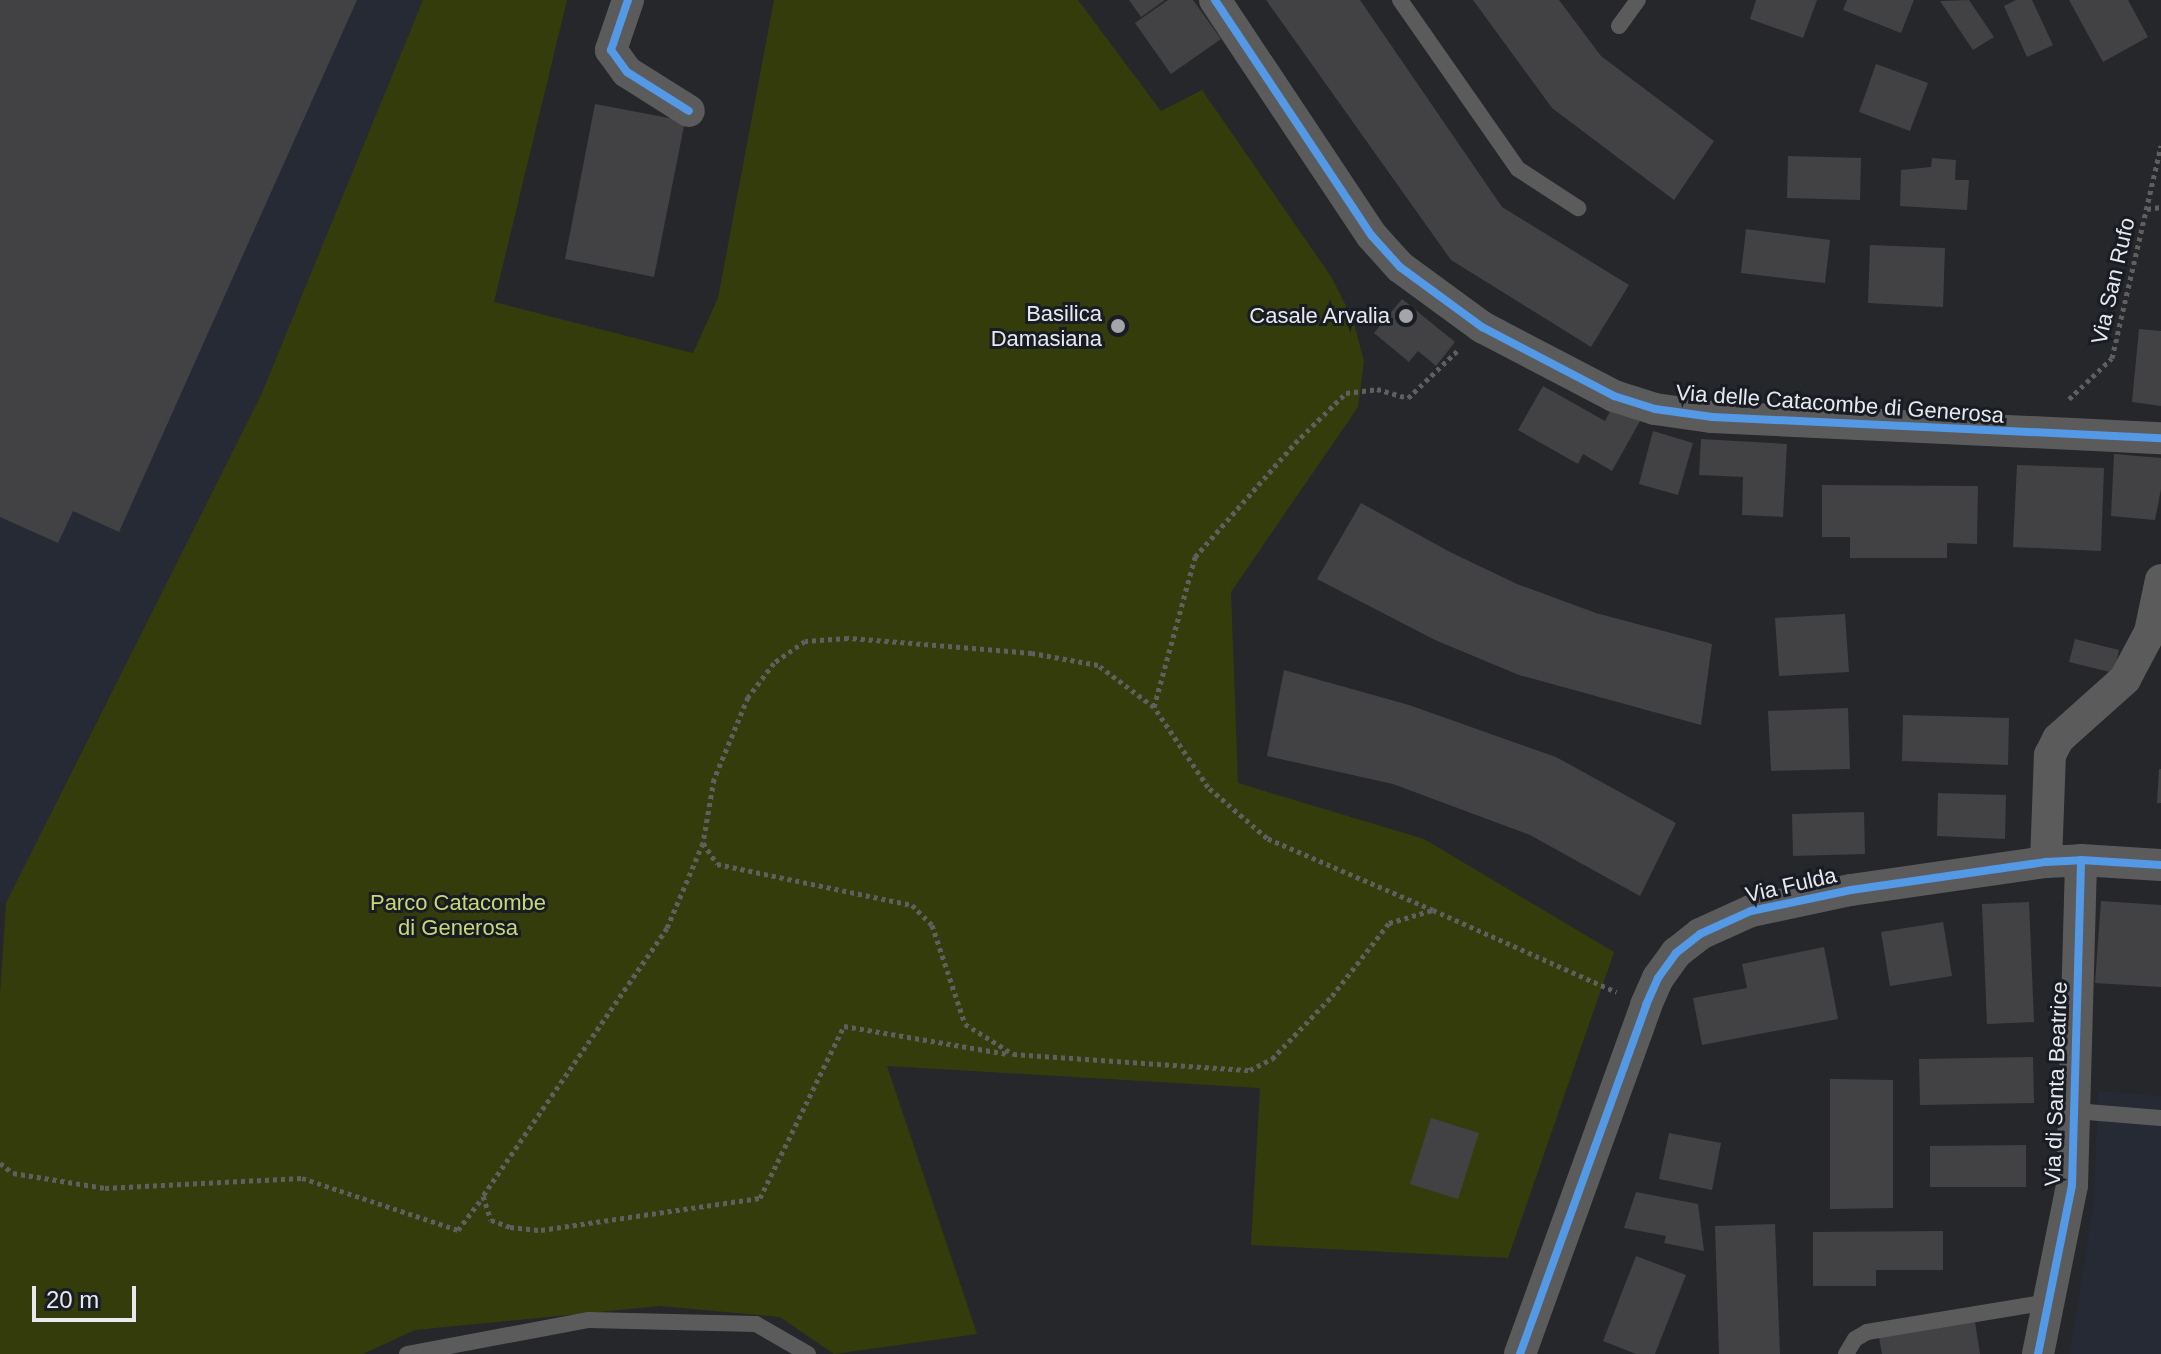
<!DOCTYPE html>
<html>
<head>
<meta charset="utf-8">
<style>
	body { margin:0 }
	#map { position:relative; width:2161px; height:1354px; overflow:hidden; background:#25272a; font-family:Helvetica,sans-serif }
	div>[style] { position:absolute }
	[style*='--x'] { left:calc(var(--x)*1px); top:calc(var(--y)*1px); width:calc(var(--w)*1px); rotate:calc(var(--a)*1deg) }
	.built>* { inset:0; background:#262a35 }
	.green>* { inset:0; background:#353c0c }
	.building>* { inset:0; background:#424244 }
	.path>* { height:5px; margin-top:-2.5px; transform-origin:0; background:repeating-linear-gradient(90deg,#5f5f60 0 4px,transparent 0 8px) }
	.service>* { height:16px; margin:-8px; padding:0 8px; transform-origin:8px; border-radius:8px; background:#5c5b5c }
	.minor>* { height:32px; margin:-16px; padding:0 16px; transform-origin:16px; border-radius:16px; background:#5c5b5c }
	.cycleway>* { height:8px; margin:-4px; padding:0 4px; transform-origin:4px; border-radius:4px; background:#5399e6 }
	.dots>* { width:22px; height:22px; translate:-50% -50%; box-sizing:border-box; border:4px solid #191c23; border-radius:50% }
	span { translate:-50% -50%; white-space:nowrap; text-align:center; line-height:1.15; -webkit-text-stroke:6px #191c23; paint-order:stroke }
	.street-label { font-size:22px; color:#e7e9ee }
	.poi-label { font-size:22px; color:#e7e9ee }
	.right { translate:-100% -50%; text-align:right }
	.park-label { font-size:22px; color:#c8d877 }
	.scale { position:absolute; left:32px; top:1286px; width:104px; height:36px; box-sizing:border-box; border:4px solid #e7e9ee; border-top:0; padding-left:10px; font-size:24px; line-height:28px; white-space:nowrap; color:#e7e9ee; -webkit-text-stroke:6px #191c23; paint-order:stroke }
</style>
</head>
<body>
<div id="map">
	<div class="built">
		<i style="clip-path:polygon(0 0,423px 0,261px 395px,6px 903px,0 903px)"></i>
		<i style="clip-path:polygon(2098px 1091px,2161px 1096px,2161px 1354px,2070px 1354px,2094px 1200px)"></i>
	</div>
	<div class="green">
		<i style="clip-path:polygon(423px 0,567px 0,494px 302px,693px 353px,718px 298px,774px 0,1078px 0,1161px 111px,1202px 90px,1332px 278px,1353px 320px,1364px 361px,1358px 407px,1231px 592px,1238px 783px,1424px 839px,1614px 952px,1508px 1258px,1251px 1245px,1260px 1088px,887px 1066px,977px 1334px,834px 1354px,780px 1317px,660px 1306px,415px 1330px,363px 1354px,0 1354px,0 995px,6px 903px,261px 395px)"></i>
	</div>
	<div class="building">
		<i style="clip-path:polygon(0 0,357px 0,119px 532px,73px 511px,58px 543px,0 517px)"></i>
		<i style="clip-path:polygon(1129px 0,1165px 0,1141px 17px)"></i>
		<i style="clip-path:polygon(1168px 0,1193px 0,1221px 39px,1171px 74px,1135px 23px)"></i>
		<i style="clip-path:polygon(1266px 0,1360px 0,1502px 207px,1629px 285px,1591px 347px,1451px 260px)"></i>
		<i style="clip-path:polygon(1473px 0,1559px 0,1601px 56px,1714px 141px,1674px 200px,1552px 108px)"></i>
		<i style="clip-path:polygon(1756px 0,1817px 0,1803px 38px,1750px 19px)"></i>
		<i style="clip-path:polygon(1847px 0,1914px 0,1901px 33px,1843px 10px)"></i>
		<i style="clip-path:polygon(1969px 0,1994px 37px,1973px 50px,1940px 1px)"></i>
		<i style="clip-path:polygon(2016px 0,2032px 0,2053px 45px,2027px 57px,2004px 6px)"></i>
		<i style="clip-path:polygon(2069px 0,2128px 0,2148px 37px,2103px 62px)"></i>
		<i style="clip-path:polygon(1876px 64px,1928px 83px,1910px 131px,1859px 112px)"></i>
		<i style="clip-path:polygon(595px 104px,685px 121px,654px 277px,565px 259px)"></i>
		<i style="clip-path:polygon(1788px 156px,1861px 158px,1860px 200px,1787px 198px)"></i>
		<i style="clip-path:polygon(1932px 158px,1956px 160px,1955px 180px,1969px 180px,1967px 210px,1900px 206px,1901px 170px,1931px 167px)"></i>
		<i style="clip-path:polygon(1746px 229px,1830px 240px,1825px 283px,1741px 273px)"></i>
		<i style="clip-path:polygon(1870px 245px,1945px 248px,1943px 307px,1868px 303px)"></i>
		<i style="clip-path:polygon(1402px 299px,1455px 342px,1436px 366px,1418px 351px,1409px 362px,1374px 333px)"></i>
		<i style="clip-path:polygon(2139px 329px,2161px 331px,2161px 406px,2132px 402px)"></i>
		<i style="clip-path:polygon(1543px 386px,1605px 421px,1613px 406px,1640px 421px,1612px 471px,1583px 454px,1578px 464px,1518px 430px)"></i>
		<i style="clip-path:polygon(1653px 431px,1693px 443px,1678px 495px,1639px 484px)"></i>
		<i style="clip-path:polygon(1701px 439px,1787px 444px,1783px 517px,1742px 515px,1743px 477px,1699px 475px)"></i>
		<i style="clip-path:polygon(2114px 454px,2161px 458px,2161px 489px,2155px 520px,2111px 516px)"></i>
		<i style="clip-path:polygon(2017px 465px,2104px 468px,2101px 551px,2013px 547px)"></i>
		<i style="clip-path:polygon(1822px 485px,1978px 486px,1977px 544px,1947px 543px,1947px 558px,1850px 558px,1850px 537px,1822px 537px)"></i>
		<i style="clip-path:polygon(1361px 503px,1450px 552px,1517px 584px,1596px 613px,1712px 644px,1701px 725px,1519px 675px,1435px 640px,1317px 579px)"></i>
		<i style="clip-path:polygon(1845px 614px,1849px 672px,1779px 676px,1775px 618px)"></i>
		<i style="clip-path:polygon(2075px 639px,2119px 650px,2114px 673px,2069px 662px)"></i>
		<i style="clip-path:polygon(1284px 670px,1409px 705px,1556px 757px,1676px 823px,1640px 896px,1530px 835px,1393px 784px,1267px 756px)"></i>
		<i style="clip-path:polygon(1848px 708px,1850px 769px,1771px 771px,1768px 711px)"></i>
		<i style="clip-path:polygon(1903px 715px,2009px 718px,2008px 765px,1902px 761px)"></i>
		<i style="clip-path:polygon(2159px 769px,2161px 769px,2161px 803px,2157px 803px)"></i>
		<i style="clip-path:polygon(1938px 793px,2006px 795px,2005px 839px,1937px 836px)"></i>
		<i style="clip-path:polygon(1864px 812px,1865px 854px,1793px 856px,1792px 814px)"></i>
		<i style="clip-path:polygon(2101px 901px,2161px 905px,2161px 987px,2095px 983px)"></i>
		<i style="clip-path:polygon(2029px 902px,2034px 1022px,1987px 1024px,1982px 904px)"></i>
		<i style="clip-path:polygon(1943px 922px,1952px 976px,1890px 986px,1881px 932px)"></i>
		<i style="clip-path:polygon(1824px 947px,1838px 1019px,1702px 1045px,1693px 998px,1747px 988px,1742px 964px)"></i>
		<i style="clip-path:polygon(2033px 1057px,2034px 1103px,1920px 1105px,1919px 1059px)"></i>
		<i style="clip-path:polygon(1830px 1079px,1893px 1080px,1893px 1208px,1830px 1209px)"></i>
		<i style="clip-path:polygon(1431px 1118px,1479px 1133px,1458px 1199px,1410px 1184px)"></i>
		<i style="clip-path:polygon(1669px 1133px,1721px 1143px,1712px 1190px,1659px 1179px)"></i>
		<i style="clip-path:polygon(2026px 1145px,2026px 1187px,1930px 1187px,1930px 1146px)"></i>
		<i style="clip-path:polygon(1636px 1192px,1698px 1204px,1704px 1251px,1664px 1243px,1666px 1236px,1624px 1228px)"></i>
		<i style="clip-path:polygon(1775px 1224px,1780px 1354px,1719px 1354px,1715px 1226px)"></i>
		<i style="clip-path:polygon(1943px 1231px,1943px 1270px,1876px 1270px,1876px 1286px,1813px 1286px,1813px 1232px)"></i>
		<i style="clip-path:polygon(1636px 1256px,1686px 1275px,1655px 1354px,1636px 1354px,1603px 1341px)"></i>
		<i style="clip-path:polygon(1975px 1322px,1980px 1354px,1882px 1354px,1879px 1337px)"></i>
	</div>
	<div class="path">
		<i style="--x:2147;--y:209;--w:14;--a:-8"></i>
		<i style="--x:2069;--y:399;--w:59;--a:-43.6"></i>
		<i style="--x:2112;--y:358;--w:218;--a:-77"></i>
		<i style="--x:1154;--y:707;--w:156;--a:-74.7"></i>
		<i style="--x:1195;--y:557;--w:152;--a:-48.7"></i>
		<i style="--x:1295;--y:443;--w:71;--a:-44.4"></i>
		<i style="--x:1346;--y:393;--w:31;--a:-7"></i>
		<i style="--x:1377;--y:389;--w:32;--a:16"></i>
		<i style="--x:1408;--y:398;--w:68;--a:-43.8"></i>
		<i style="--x:703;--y:843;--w:92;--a:113"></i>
		<i style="--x:667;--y:928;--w:325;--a:124.5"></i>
		<i style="--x:483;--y:1196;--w:25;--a:72"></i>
		<i style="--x:491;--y:1220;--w:20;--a:20"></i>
		<i style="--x:510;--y:1227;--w:31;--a:6"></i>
		<i style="--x:541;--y:1230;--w:221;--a:-8.3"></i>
		<i style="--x:760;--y:1198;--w:191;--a:-64"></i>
		<i style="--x:844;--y:1026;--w:166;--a:9.7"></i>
		<i style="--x:1433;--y:910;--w:181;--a:-156.6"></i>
		<i style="--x:1267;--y:838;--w:78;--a:-139.2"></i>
		<i style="--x:1208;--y:787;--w:97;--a:-124"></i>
		<i style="--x:1154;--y:707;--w:70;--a:-143.1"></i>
		<i style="--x:1098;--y:665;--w:67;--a:-169.7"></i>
		<i style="--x:1032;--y:653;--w:185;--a:-175.3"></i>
		<i style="--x:848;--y:638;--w:43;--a:176"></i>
		<i style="--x:805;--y:641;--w:38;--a:145"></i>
		<i style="--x:774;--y:663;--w:43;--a:127.4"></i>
		<i style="--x:748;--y:697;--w:89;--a:112.5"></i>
		<i style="--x:714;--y:779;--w:65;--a:99.8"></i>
		<i style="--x:703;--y:843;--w:25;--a:56"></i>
		<i style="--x:717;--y:864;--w:199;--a:11.9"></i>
		<i style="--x:912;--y:905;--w:28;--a:45"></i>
		<i style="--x:932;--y:925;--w:104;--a:71.6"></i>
		<i style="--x:965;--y:1024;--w:57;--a:32"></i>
		<i style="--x:1013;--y:1054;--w:238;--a:3.9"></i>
		<i style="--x:1250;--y:1070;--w:25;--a:-27"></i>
		<i style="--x:1272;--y:1059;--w:87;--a:-46.4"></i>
		<i style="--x:1332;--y:996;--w:93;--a:-52"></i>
		<i style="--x:1389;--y:923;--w:46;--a:-16.5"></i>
		<i style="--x:1433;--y:910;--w:201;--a:24.1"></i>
		<i style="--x:0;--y:1163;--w:16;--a:38"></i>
		<i style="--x:13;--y:1173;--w:93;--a:9.3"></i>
		<i style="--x:105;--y:1188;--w:197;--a:-2.9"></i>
		<i style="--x:302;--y:1178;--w:164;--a:18.4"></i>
		<i style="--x:458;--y:1230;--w:41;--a:-52.9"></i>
	</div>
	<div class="service">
		<i style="--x:1400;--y:0;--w:206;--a:55.1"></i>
		<i style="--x:1518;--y:169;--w:72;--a:33"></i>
		<i style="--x:1619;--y:26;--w:32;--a:-54"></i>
		<i style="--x:2075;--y:1111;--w:86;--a:4.7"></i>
		<i style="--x:407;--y:1354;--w:185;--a:-10.6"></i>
		<i style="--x:589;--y:1320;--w:167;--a:1.4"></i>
		<i style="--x:756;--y:1324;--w:60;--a:30"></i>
		<i style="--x:1846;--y:1354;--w:17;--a:-59"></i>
		<i style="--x:1855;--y:1339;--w:14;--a:-30"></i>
		<i style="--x:1867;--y:1332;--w:184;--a:-9.4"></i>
	</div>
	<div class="minor">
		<i style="--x:628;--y:0;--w:53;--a:108.8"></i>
		<i style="--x:611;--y:50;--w:27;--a:54"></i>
		<i style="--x:627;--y:72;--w:73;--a:32.2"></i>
		<i style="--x:1215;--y:0;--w:283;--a:56.4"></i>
		<i style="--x:1372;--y:236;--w:42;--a:47.9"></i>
		<i style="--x:1400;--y:267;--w:102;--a:36.2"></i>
		<i style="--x:1482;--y:327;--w:149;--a:27.6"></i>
		<i style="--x:1614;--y:396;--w:43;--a:17.6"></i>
		<i style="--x:1655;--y:409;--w:58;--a:8"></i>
		<i style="--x:1712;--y:417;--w:449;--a:2.7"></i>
		<i style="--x:2046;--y:862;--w:107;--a:-87.9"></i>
		<i style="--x:2050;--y:755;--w:18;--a:-63"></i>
		<i style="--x:2058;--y:739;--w:90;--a:-41.8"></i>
		<i style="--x:2125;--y:679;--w:53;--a:-62"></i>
		<i style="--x:2150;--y:632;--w:53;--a:-78.1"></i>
		<i style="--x:1520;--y:1354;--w:371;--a:-70.1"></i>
		<i style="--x:1646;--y:1005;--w:30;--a:-66"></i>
		<i style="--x:1658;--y:978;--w:31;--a:-54"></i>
		<i style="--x:1676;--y:953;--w:31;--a:-38"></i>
		<i style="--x:1700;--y:934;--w:56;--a:-24.3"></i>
		<i style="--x:1751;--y:911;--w:102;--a:-11.9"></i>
		<i style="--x:1851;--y:890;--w:197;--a:-8.2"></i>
		<i style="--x:2046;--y:862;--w:35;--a:-3"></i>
		<i style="--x:2081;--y:860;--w:80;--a:3.6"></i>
		<i style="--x:2038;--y:1354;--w:172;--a:-78.6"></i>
		<i style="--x:2072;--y:1185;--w:325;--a:-88.4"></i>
	</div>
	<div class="cycleway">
		<i style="--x:628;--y:0;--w:53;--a:108.8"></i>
		<i style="--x:611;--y:50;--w:27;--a:54"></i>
		<i style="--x:627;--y:72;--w:73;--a:32.2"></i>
		<i style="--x:1215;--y:0;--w:283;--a:56.4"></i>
		<i style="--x:1372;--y:236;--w:42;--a:47.9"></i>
		<i style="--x:1400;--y:267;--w:102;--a:36.2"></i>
		<i style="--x:1482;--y:327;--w:149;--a:27.6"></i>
		<i style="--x:1614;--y:396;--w:43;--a:17.6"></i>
		<i style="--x:1655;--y:409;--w:58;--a:8"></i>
		<i style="--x:1712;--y:417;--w:449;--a:2.7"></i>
		<i style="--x:1520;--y:1354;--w:371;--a:-70.1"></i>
		<i style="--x:1646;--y:1005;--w:30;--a:-66"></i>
		<i style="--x:1658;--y:978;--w:31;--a:-54"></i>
		<i style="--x:1676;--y:953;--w:31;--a:-38"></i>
		<i style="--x:1700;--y:934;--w:56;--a:-24.3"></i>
		<i style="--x:1751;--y:911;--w:102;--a:-11.9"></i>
		<i style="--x:1851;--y:890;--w:197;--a:-8.2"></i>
		<i style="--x:2046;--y:862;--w:35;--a:-3"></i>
		<i style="--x:2081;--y:860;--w:80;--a:3.6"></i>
		<i style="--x:2038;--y:1354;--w:172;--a:-78.6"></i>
		<i style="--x:2072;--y:1185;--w:325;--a:-88.4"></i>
	</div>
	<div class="dots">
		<i style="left:1406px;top:316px;background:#a3a5a9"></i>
		<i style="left:1118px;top:326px;background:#a3a5a9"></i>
	</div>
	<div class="street-label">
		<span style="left:2113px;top:281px;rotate:-77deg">Via San Rufo</span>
		<span style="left:1840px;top:404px;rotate:4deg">Via delle Catacombe di Generosa</span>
		<span style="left:1791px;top:885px;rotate:-13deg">Via Fulda</span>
		<span style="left:2056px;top:1084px;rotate:-88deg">Via di Santa Beatrice</span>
	</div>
	<div class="poi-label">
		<span class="right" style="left:1102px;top:326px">Basilica<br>Damasiana</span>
		<span class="right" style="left:1390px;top:316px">Casale Arvalia</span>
	</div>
	<div class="park-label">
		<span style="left:458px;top:915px">Parco Catacombe<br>di Generosa</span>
	</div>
	<div class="scale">20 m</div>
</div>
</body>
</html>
